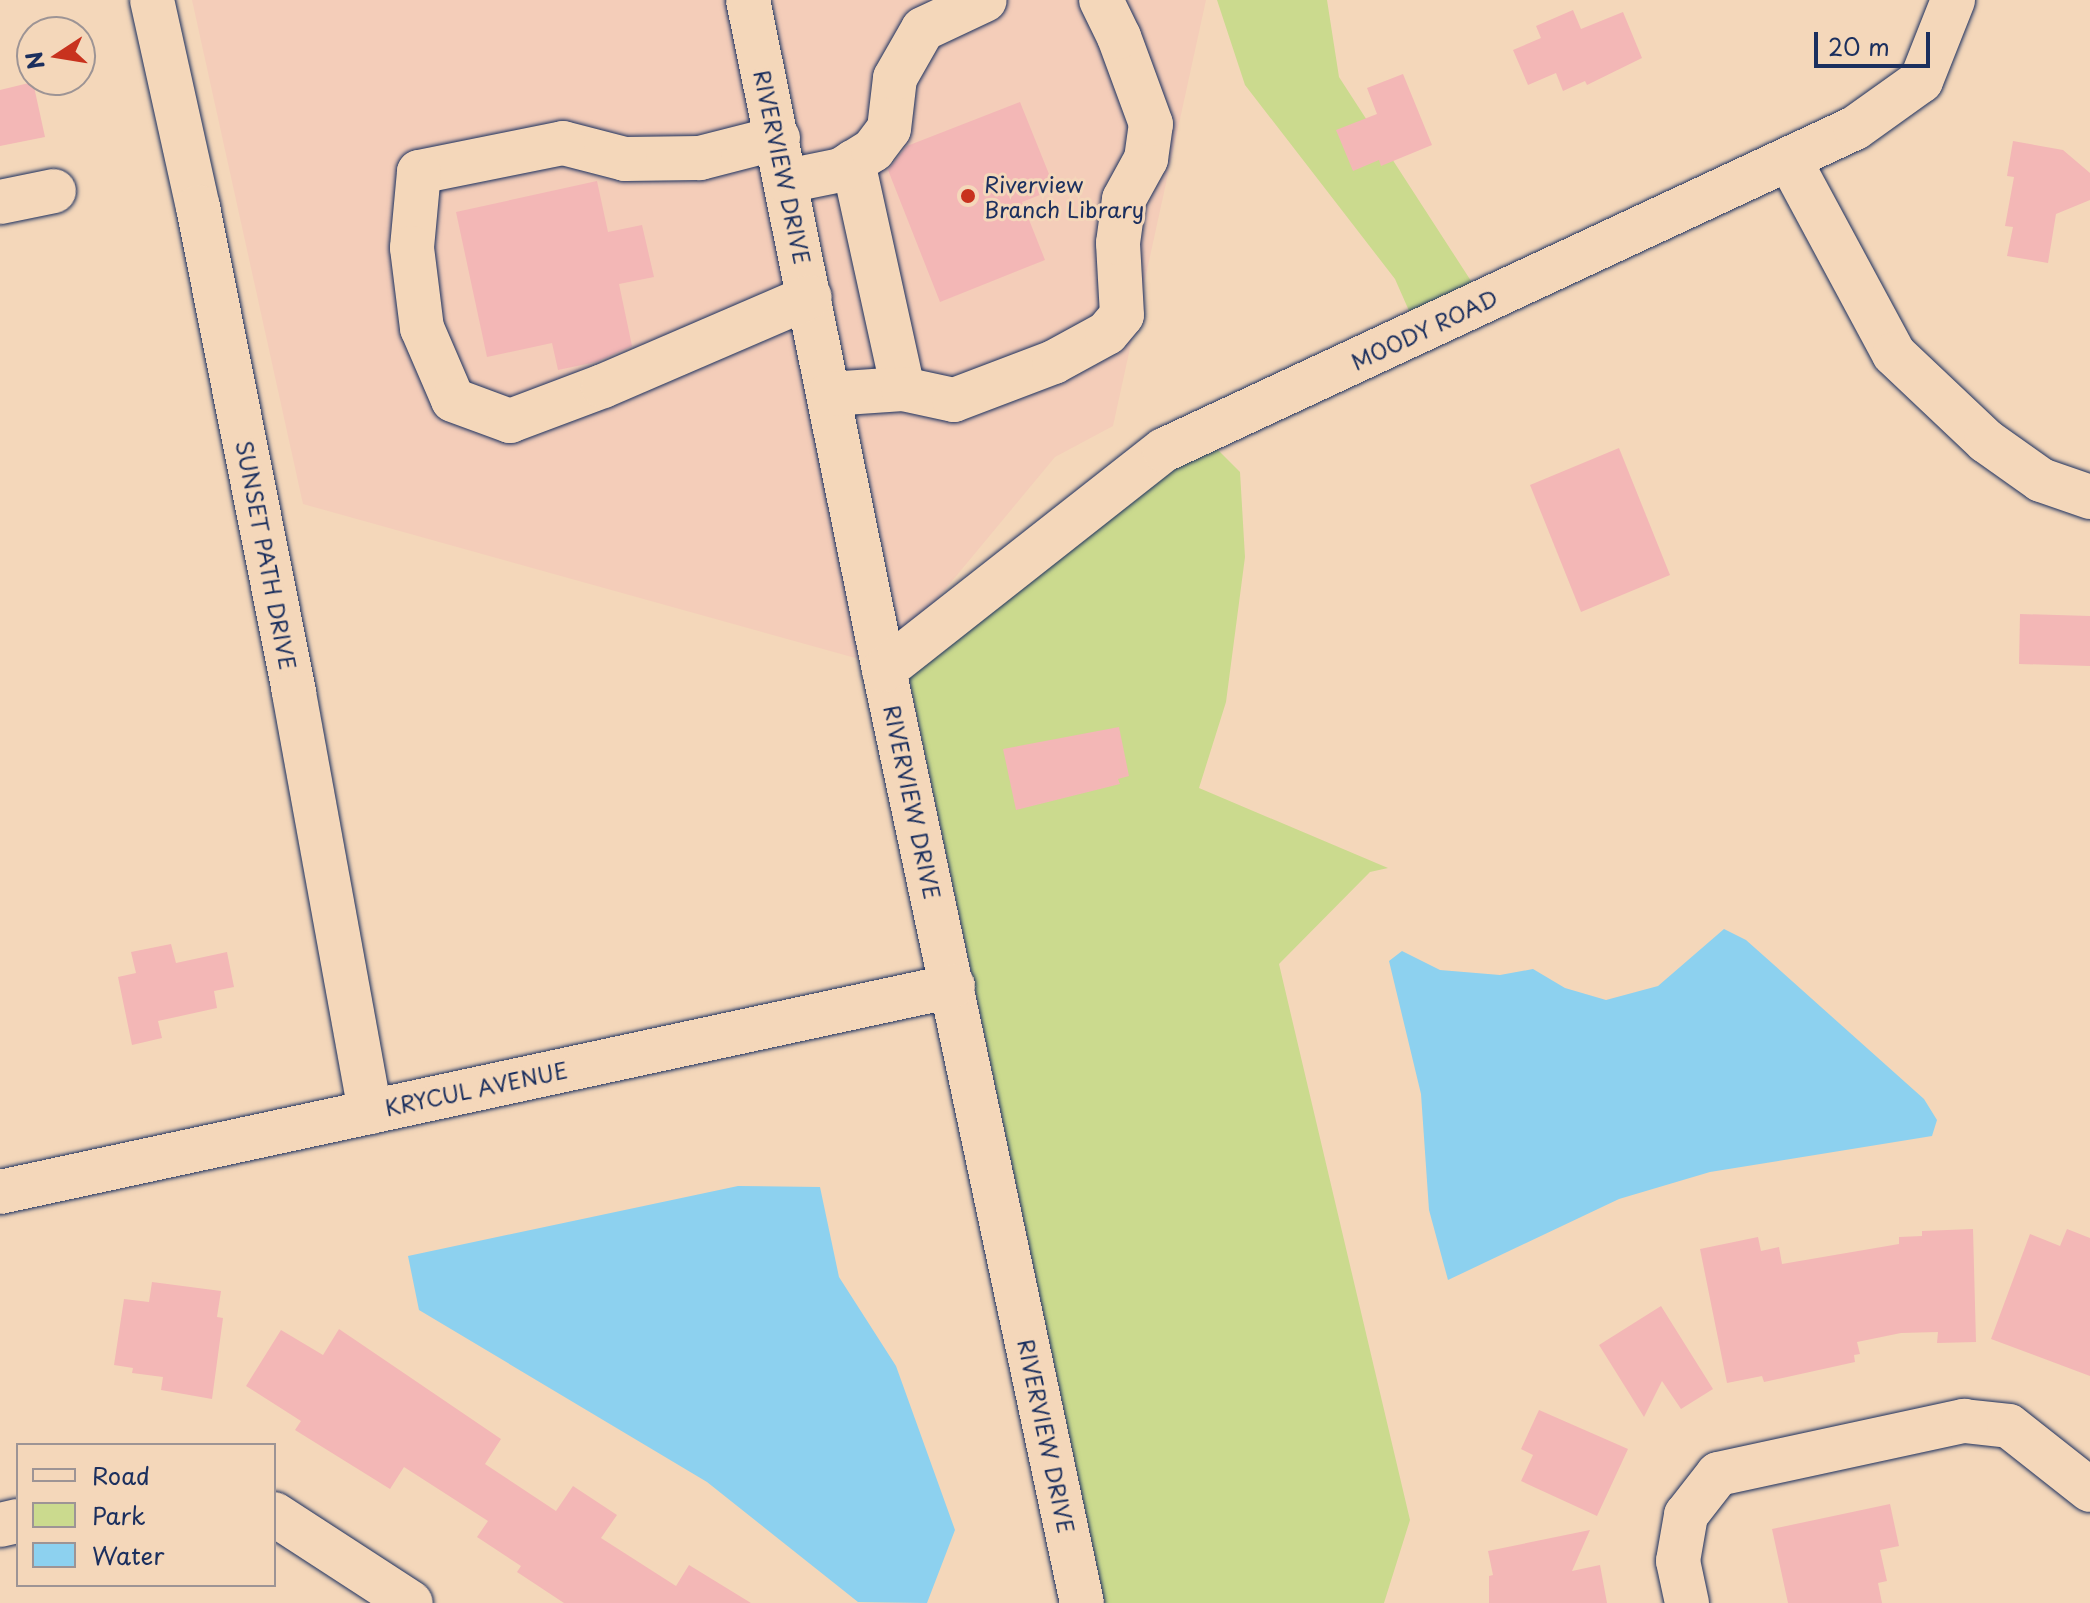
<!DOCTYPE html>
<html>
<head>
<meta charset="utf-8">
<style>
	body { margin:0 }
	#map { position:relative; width:2090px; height:1603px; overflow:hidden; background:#f4d7ba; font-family:"Playpen Sans",sans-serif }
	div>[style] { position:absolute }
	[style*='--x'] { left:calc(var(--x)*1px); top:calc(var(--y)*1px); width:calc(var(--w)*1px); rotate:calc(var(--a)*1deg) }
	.built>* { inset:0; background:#f4cdb9 }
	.green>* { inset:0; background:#cbda8e }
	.water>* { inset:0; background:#8dd1ef }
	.building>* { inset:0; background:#f3b7b6 }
	.roads { filter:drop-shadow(0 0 2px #1b2f5e) drop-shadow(0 0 2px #1b2f5e) }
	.minor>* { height:44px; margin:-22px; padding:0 22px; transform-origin:22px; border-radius:22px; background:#f4d7ba }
	.dots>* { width:22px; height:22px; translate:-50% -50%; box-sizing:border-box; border:4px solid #f4d7ba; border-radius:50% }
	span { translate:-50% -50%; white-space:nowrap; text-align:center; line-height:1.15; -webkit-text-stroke:6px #f4d7ba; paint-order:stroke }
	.street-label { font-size:22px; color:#1b2f5e }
	.poi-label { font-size:22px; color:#1b2f5e }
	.left { translate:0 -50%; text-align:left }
	.legend { position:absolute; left:16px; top:1443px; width:260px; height:144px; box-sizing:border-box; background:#f4d7ba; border:2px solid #9d9495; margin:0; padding:10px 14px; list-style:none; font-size:24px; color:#1b2f5e }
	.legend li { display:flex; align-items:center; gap:16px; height:40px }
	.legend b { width:40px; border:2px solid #9d9495 }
	.north { position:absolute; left:16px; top:16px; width:80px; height:80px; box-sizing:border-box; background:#f4d7ba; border:2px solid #9d9495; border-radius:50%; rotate:258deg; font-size:22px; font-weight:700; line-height:32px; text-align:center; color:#1b2f5e }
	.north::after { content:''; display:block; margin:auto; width:28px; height:36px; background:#c8321e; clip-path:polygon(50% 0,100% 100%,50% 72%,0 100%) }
	.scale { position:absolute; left:1814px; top:32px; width:116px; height:36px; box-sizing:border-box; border:4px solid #1b2f5e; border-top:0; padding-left:10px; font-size:24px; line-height:28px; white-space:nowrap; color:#1b2f5e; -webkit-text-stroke:6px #f4d7ba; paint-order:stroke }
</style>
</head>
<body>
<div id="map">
	<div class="built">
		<i style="clip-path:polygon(192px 0,726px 0,859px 659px,303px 504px)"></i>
		<i style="clip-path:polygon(772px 0,1206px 0,1113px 426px,1055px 457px,928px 610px,900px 632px)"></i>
	</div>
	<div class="green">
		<i style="clip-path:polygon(1217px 0,1327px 0,1339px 77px,1473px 284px,1410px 313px,1395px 279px,1245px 85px)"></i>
		<i style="clip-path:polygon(1216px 448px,1240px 472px,1245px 557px,1226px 702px,1199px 788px,1388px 868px,1370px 872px,1279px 964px,1410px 1520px,1384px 1603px,1105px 1603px,909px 677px,1176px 466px)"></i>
	</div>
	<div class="water">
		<i style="clip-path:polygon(1724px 929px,1746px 940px,1924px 1099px,1937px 1120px,1932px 1136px,1710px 1172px,1619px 1199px,1448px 1280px,1429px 1210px,1421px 1094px,1389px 961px,1402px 951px,1440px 970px,1500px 975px,1533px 969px,1565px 988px,1606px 1000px,1658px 986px)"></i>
		<i style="clip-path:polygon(738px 1186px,820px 1187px,839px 1277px,896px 1366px,955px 1530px,927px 1603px,858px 1602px,707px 1482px,419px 1310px,408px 1256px)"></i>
	</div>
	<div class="building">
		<i style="clip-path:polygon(1573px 10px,1581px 29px,1623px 12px,1642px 58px,1587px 85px,1585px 81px,1563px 91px,1556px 73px,1528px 85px,1513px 50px,1541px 38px,1536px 26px)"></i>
		<i style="clip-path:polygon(1403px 74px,1432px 145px,1381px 166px,1379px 160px,1353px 171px,1336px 130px,1377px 114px,1367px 88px)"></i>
		<i style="clip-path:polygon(33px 82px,45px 137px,0 146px,0 90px)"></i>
		<i style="clip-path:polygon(1020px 102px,1055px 189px,1022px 202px,1045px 260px,940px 302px,888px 170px,907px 146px)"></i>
		<i style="clip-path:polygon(2013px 141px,2063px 150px,2090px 173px,2090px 200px,2056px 214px,2048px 263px,2007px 256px,2013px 227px,2005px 226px,2014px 177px,2007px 176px)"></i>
		<i style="clip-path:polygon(597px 181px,608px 232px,642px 225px,654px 277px,619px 284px,632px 346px,596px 362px,558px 370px,552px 343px,487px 357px,456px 212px)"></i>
		<i style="clip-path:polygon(1619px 448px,1670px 575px,1581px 612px,1530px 485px)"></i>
		<i style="clip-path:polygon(2020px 614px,2090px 616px,2090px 666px,2019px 664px)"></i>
		<i style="clip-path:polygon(1119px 727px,1129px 776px,1118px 779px,1120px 784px,1016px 810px,1003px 749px)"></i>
		<i style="clip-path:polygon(171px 944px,176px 963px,227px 952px,234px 987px,214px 991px,217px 1008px,158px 1021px,162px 1038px,132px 1045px,118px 977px,136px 973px,131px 952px)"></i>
		<i style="clip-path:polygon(1973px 1229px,1976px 1342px,1937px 1343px,1938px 1332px,1901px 1333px,1857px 1342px,1860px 1354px,1854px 1355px,1855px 1362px,1764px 1382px,1762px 1376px,1727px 1383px,1700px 1249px,1758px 1237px,1761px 1251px,1779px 1247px,1782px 1264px,1899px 1244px,1899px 1237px,1922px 1236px,1922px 1231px)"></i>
		<i style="clip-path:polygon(2067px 1229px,2090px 1238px,2090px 1376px,1991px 1339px,2030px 1234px,2060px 1246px)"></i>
		<i style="clip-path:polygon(152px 1282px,221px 1291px,217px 1317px,223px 1318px,212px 1399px,161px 1390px,163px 1377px,132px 1373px,133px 1368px,114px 1365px,124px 1299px,149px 1302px)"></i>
		<i style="clip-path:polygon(1661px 1306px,1713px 1389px,1681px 1409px,1662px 1381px,1644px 1417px,1599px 1345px)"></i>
		<i style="clip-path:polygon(339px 1329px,501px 1439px,485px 1464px,556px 1511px,573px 1486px,617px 1515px,601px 1538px,676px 1586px,689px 1565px,751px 1603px,564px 1603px,517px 1572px,521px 1566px,477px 1537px,488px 1521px,404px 1467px,390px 1489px,295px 1430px,301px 1421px,246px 1386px,281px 1330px,323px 1355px)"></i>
		<i style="clip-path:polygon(1539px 1410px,1628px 1449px,1597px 1516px,1521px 1481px,1533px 1455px,1521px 1449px)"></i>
		<i style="clip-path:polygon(1890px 1504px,1899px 1546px,1880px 1550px,1887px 1581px,1878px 1583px,1882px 1603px,1788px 1603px,1772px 1529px)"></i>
		<i style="clip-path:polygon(1590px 1530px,1572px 1571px,1600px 1565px,1607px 1603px,1489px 1603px,1489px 1576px,1493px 1575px,1488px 1551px)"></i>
	</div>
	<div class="roads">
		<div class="minor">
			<i style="--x:152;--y:0;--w:212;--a:77.5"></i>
			<i style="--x:198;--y:207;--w:495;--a:78.8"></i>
			<i style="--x:294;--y:693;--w:426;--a:79.7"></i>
			<i style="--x:748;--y:0;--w:684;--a:78.53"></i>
			<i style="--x:884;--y:670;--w:954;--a:78.02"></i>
			<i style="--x:778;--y:138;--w:81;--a:165.6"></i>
			<i style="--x:700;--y:158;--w:75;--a:179.2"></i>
			<i style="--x:625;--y:159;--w:64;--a:-165.5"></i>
			<i style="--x:563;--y:143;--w:147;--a:168.6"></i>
			<i style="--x:419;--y:172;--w:76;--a:95.3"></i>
			<i style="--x:412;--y:248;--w:81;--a:82.9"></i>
			<i style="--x:422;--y:328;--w:78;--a:66.7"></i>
			<i style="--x:453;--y:400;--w:61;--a:20.2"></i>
			<i style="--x:510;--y:421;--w:99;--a:-20.6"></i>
			<i style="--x:603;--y:386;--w:225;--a:-23.3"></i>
			<i style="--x:1789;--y:159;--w:221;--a:61.7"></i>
			<i style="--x:1894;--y:354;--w:127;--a:43.4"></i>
			<i style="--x:1986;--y:441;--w:67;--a:35.3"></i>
			<i style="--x:2041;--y:480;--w:52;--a:19.1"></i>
			<i style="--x:853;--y:162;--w:232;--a:77.6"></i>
			<i style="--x:787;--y:181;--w:55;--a:-11.5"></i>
			<i style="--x:841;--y:170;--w:38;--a:-32"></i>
			<i style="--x:873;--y:150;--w:26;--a:-53"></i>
			<i style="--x:889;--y:129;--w:51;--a:-83.3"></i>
			<i style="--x:895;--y:78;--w:56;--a:-60.3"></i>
			<i style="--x:923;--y:29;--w:68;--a:-25.1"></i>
			<i style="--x:0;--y:202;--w:55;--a:-11.5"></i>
			<i style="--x:829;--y:394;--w:74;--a:-3.9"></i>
			<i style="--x:903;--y:389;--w:52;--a:12.2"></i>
			<i style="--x:954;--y:400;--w:107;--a:-20.8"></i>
			<i style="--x:1054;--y:362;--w:60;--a:-28.7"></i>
			<i style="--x:1107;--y:333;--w:23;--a:-50"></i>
			<i style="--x:1122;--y:315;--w:72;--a:-93.2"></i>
			<i style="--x:1118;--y:243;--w:44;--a:-82.2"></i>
			<i style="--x:1124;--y:199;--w:46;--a:-61.2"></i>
			<i style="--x:1146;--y:159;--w:35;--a:-82"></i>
			<i style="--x:1151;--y:124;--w:93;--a:-110.2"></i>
			<i style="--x:1119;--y:37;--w:41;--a:-115.9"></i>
			<i style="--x:884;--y:670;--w:356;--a:-38.2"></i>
			<i style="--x:1164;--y:450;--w:762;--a:-24.99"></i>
			<i style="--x:1855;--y:128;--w:81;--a:-35.5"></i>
			<i style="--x:1921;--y:81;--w:87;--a:-68.4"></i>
			<i style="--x:0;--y:1192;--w:975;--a:-12.2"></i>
			<i style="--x:274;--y:1514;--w:163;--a:33"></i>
			<i style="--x:0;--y:1525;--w:18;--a:-13"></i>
			<i style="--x:1687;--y:1603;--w:43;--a:-102.1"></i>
			<i style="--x:1678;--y:1561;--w:47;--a:-80.1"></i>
			<i style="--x:1686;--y:1515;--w:52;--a:-52"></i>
			<i style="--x:1718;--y:1474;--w:252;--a:-12.2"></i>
			<i style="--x:1964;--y:1421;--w:45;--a:6.3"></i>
			<i style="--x:2009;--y:1426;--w:103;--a:38.3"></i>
		</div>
	</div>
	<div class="dots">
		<i style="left:968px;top:196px;background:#c8321e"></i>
	</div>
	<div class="street-label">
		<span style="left:783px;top:167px;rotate:78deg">RIVERVIEW DRIVE</span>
		<span style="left:1424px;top:329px;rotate:-25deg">MOODY ROAD</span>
		<span style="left:267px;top:555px;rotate:79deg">SUNSET PATH DRIVE</span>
		<span style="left:913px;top:802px;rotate:78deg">RIVERVIEW DRIVE</span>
		<span style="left:476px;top:1088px;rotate:-12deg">KRYCUL AVENUE</span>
		<span style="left:1047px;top:1436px;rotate:78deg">RIVERVIEW DRIVE</span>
	</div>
	<div class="poi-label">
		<span class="left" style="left:984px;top:196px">Riverview<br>Branch Library</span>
	</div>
	<ul class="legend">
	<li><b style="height:10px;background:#f4d7ba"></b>Road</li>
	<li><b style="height:22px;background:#cbda8e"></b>Park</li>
	<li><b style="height:22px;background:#8dd1ef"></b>Water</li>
	</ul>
	<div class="north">N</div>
	<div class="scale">20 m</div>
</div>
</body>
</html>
